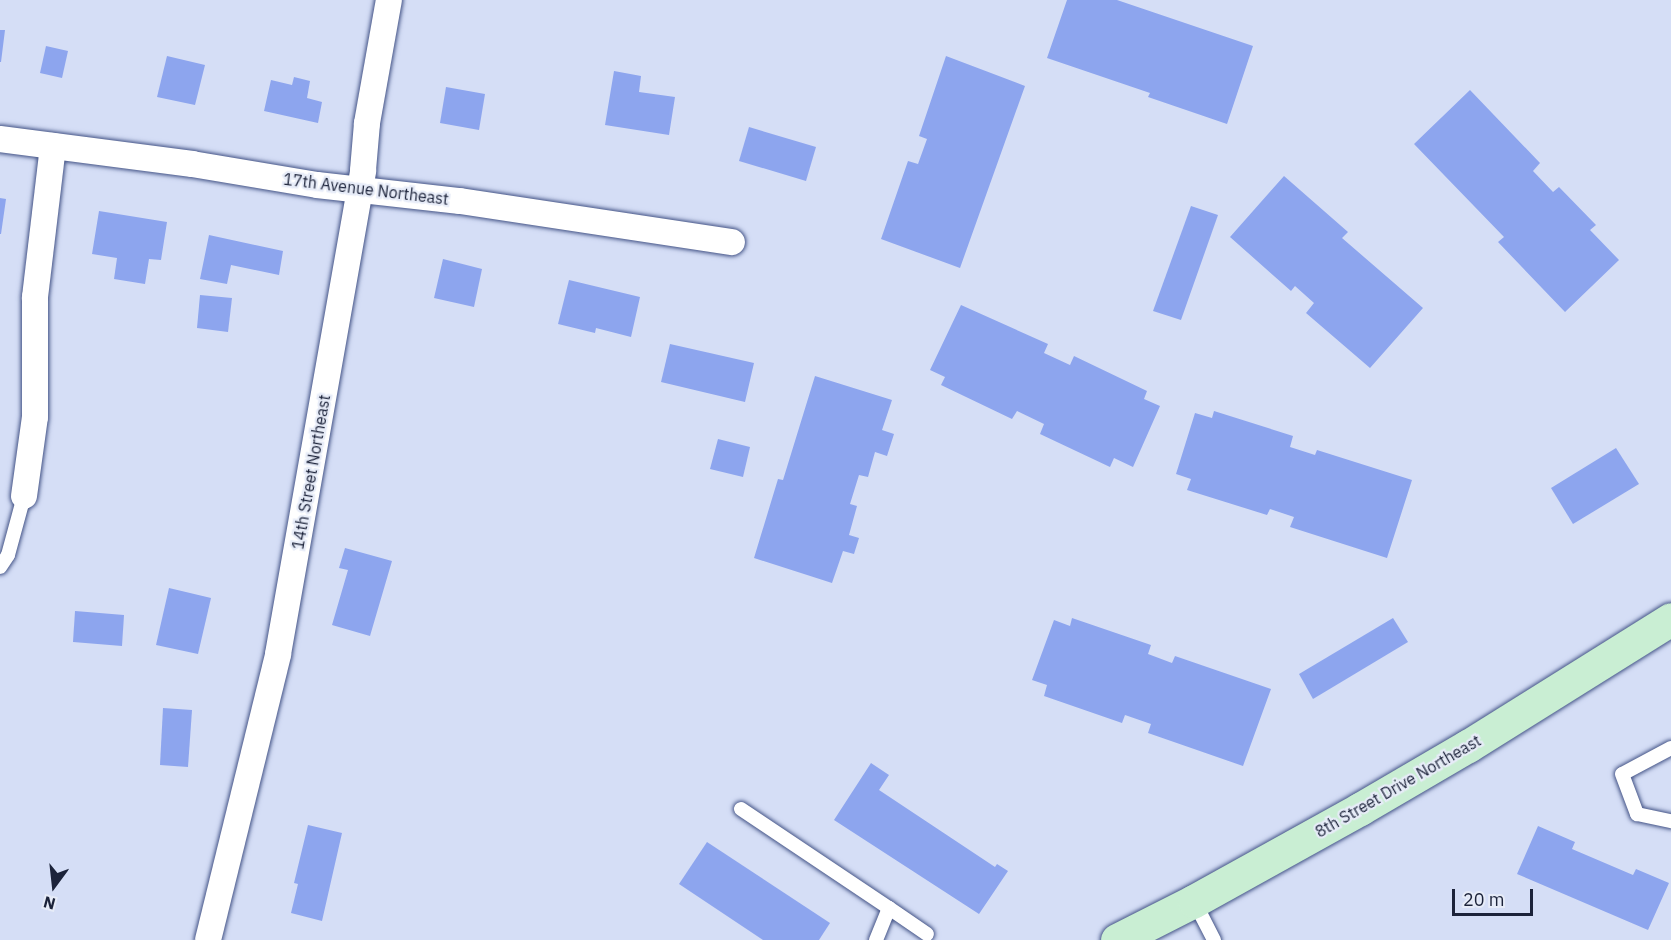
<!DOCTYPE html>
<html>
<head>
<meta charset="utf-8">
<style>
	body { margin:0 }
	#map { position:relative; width:1671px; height:940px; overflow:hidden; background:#d5def6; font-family:"IBM Plex Sans",sans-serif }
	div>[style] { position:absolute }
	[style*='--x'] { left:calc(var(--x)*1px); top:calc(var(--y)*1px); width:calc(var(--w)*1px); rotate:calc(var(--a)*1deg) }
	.building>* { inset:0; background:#8da5ee }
	.roads { filter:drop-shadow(0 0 2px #445487) drop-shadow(0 0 2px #445487) }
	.lane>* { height:14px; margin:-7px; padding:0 7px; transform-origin:7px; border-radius:7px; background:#fff }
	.street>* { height:26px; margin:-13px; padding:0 13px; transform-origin:13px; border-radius:13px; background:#fff }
	.secondary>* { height:33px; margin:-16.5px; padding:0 16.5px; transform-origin:16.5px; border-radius:16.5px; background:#c9eed3 }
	span { translate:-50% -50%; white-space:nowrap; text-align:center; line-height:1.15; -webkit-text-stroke:4.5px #e7ecf8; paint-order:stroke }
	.street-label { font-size:16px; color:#1c233a }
	.north { position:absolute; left:24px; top:856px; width:60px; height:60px; -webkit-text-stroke:4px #e7ecf8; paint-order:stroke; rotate:195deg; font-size:16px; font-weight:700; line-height:24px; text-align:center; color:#1c233a }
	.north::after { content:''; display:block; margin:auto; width:21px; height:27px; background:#1c233a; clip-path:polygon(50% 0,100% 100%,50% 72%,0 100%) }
	.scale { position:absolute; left:1452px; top:889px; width:81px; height:27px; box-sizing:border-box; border:3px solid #1c233a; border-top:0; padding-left:8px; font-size:18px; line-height:21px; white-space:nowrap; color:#1c233a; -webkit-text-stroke:4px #e7ecf8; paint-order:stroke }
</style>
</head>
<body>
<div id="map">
	<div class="building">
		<i style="clip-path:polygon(1067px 0,1117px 0,1253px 46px,1227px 124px,1148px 97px,1150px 93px,1047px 58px)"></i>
		<i style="clip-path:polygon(0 30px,5px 30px,1px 62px,0 62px)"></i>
		<i style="clip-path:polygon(46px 46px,68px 51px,62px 78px,40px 73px)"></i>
		<i style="clip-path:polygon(167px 56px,205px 65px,195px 105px,157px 97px)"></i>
		<i style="clip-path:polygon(946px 56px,1025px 86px,960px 268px,881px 239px,908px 161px,918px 164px,927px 139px,919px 136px)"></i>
		<i style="clip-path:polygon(614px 71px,641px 76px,639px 92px,675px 97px,669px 135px,605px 125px)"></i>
		<i style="clip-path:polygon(294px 77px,310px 81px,307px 98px,322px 102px,318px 123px,264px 111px,271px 80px,292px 85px)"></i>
		<i style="clip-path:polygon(446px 87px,485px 94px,479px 130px,440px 123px)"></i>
		<i style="clip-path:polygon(1470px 90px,1540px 163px,1533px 171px,1553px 192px,1559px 187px,1596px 225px,1590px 230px,1619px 260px,1565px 312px,1498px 242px,1504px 237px,1414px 144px)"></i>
		<i style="clip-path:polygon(749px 127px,816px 147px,806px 181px,739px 161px)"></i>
		<i style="clip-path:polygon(1284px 176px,1348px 232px,1342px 238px,1423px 308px,1370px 368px,1306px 313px,1314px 303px,1295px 286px,1291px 291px,1230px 237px)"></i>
		<i style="clip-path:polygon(0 198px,6px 199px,1px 234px,0 234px)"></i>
		<i style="clip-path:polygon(1191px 206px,1218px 215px,1181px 320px,1153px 311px)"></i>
		<i style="clip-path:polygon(99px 211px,167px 222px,161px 260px,149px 259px,145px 284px,114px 279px,117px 258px,92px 254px)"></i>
		<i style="clip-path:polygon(209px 235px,283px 251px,279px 275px,231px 265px,227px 284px,200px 279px)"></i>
		<i style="clip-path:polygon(443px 259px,482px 269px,474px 307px,434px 298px)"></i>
		<i style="clip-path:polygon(569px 280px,640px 297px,631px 337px,596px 328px,595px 333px,558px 324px)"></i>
		<i style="clip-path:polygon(200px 295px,232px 298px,228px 332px,197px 328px)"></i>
		<i style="clip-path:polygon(961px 305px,1048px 344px,1044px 353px,1070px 365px,1074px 356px,1147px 391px,1144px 399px,1160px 406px,1133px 467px,1114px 458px,1110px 467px,1040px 434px,1044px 424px,1017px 411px,1012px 419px,941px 385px,945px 377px,930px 370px)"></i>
		<i style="clip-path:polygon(670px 344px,754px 363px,745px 402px,661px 382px)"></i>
		<i style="clip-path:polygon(815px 376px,892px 400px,882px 430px,894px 434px,887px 456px,875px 452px,868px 477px,859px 475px,850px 504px,857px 506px,849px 535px,859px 538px,854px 554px,843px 551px,832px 583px,754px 558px,778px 479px,783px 480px)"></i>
		<i style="clip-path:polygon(1214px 411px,1293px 436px,1290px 447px,1315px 455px,1317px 450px,1412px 480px,1387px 558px,1290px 527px,1294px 517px,1270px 509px,1267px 515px,1187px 490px,1191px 479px,1176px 474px,1195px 413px,1212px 418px)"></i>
		<i style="clip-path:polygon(718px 439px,750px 447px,743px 477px,710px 469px)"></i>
		<i style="clip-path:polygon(1616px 448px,1639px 484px,1573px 524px,1551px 488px)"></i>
		<i style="clip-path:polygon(345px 548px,392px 561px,370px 636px,332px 625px,348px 570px,339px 568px)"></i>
		<i style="clip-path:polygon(169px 588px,211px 598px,198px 654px,156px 645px)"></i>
		<i style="clip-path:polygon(75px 611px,124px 615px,122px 646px,73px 642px)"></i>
		<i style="clip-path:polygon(1072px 618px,1151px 645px,1148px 654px,1172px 663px,1175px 656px,1271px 689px,1243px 766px,1148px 733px,1151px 724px,1125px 715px,1122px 723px,1044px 696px,1047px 685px,1032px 680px,1054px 620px,1070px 626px)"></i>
		<i style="clip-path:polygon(1393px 618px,1408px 642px,1313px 699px,1299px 674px)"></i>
		<i style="clip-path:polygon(163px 708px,192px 710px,188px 767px,160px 765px)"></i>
		<i style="clip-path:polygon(871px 763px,889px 775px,879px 790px,995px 867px,997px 864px,1008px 871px,979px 914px,834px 820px)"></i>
		<i style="clip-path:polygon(308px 825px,342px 833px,322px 921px,291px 913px,298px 884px,294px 883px)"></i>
		<i style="clip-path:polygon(1538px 826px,1575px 842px,1572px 849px,1633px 875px,1636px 869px,1669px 883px,1648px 930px,1517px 874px)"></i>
		<i style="clip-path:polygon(707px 842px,830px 923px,819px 940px,763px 940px,679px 884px)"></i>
	</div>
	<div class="roads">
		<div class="lane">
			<i style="--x:0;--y:567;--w:14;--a:-56"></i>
			<i style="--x:8;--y:555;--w:61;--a:-74.8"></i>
			<i style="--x:1671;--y:748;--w:55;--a:152"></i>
			<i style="--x:1622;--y:774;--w:43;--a:69.4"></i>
			<i style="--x:1637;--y:814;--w:35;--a:12"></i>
			<i style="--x:741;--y:809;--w:178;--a:33.8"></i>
			<i style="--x:889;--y:908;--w:35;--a:112"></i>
			<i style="--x:1194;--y:901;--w:44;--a:62.9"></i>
			<i style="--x:889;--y:908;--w:46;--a:34.4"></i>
		</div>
		<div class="street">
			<i style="--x:0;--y:139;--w:194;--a:7.4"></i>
			<i style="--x:192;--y:164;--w:127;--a:9.5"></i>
			<i style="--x:317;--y:185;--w:144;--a:6.4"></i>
			<i style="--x:460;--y:201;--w:275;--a:8.6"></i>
			<i style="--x:24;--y:496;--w:80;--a:-82.1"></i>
			<i style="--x:35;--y:417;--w:120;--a:-90"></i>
			<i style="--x:35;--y:297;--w:152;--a:-83.2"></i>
			<i style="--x:208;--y:940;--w:294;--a:-76.2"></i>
			<i style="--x:278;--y:654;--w:491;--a:-80"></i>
			<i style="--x:363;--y:170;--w:47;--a:-85.1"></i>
			<i style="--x:367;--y:123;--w:125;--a:-79.9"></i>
		</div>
		<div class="secondary">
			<i style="--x:1117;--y:940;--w:86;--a:-26.9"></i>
			<i style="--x:1194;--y:901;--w:190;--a:-29"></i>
			<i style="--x:1360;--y:809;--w:125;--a:-30.3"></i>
			<i style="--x:1468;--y:746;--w:239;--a:-32"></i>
		</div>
	</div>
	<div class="street-label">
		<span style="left:366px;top:189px;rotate:7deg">17th Avenue Northeast</span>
		<span style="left:311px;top:472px;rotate:-80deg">14th Street Northeast</span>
		<span style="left:1398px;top:786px;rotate:-30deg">8th Street Drive Northeast</span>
	</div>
	<div class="north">N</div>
	<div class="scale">20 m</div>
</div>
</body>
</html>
